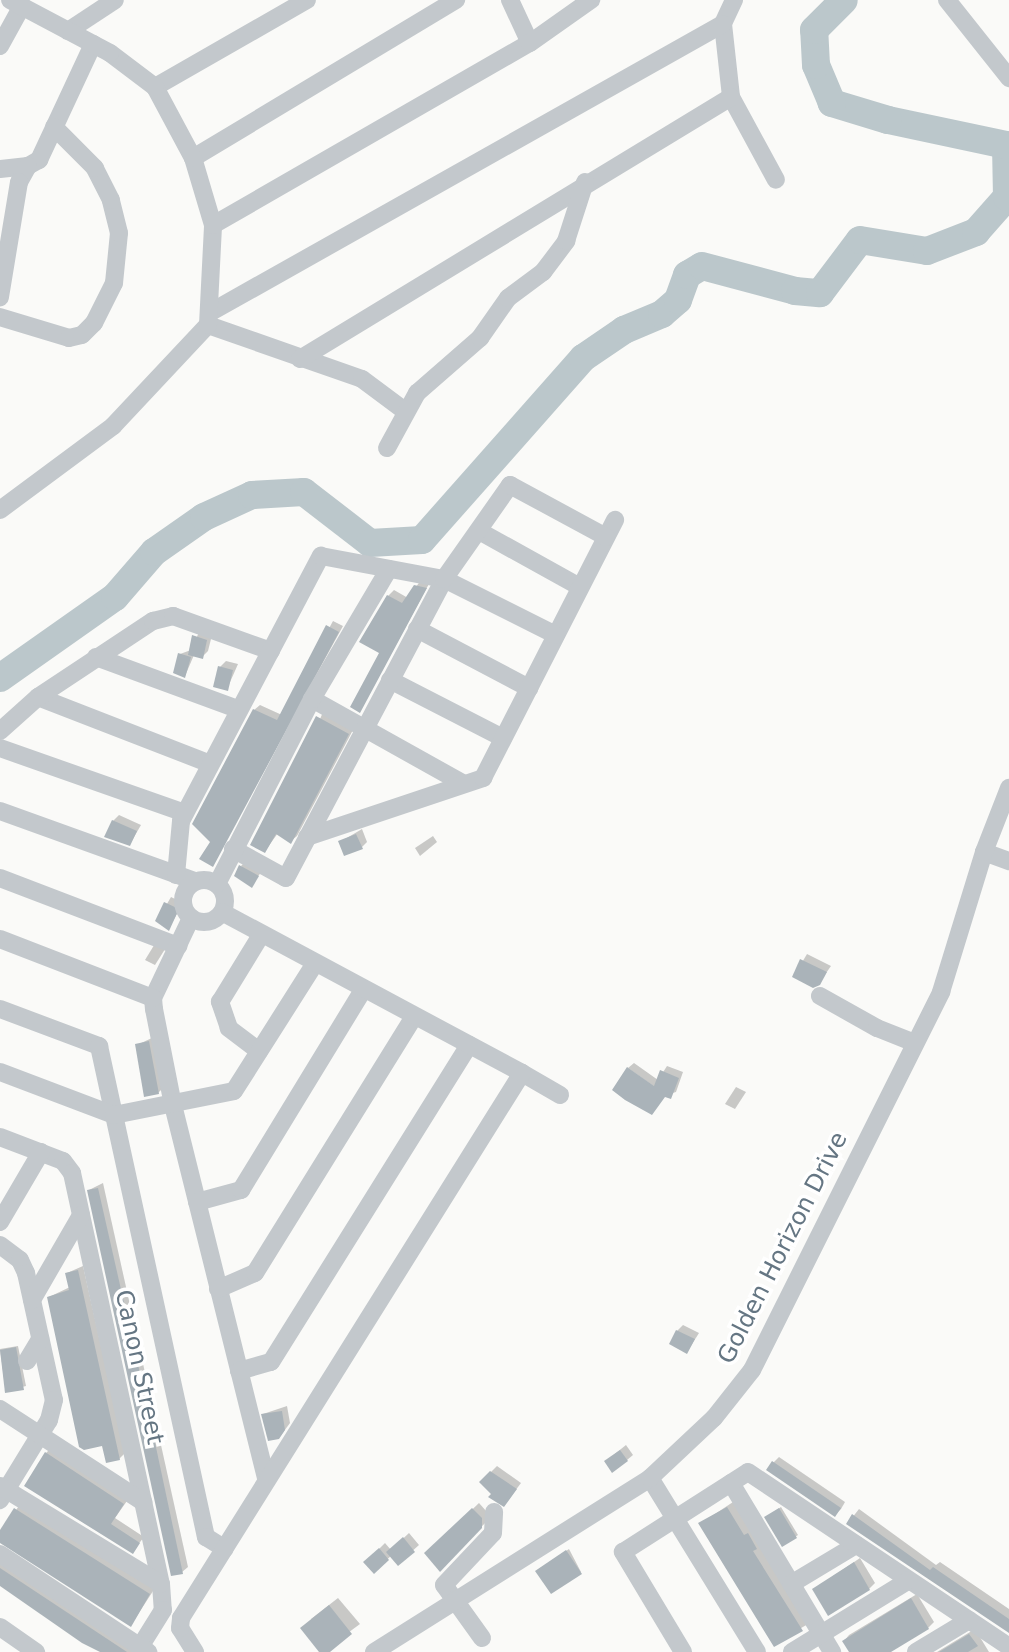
<!DOCTYPE html>
<html>
<head>
<meta charset="utf-8">
<style>
	body { margin:0 }
	#map { position:relative; width:1009px; height:1652px; overflow:hidden; background:#fafaf8; font-family:"DejaVu Sans",sans-serif }
	div>[style] { position:absolute }
	[style*='--x'] { left:calc(var(--x)*1px); top:calc(var(--y)*1px); width:calc(var(--w)*1px); rotate:calc(var(--a)*1deg) }
	.shadow>* { inset:0; background:#0003 }
	.river>* { height:28px; margin:-14px; padding:0 14px; transform-origin:14px; border-radius:14px; background:#bbc7cb }
	.building>* { inset:0; background:#aab3b9 }
	.minor>* { height:18px; margin:-9px; padding:0 9px; transform-origin:9px; border-radius:9px; background:#c3c8cc }
	.minor>.ring { margin:-9px; padding:0; box-sizing:content-box; background:none; border:18px solid #c3c8cc; border-radius:50% }
	span { translate:-50% -50%; white-space:nowrap; text-align:center; line-height:1.15; -webkit-text-stroke:7px #fff; paint-order:stroke }
	.street-label { font-size:24px; color:#657683 }
</style>
</head>
<body>
<div id="map">
	<div class="shadow">
		<i style="clip-path:polygon(421px 580px,430px 582px,360px 711px,381px 652px,388px 596px,394px 590px,408px 598px)"></i>
		<i style="clip-path:polygon(333px 621px,343px 626px,212px 865px,213px 842px,254px 710px,260px 705px,282px 715px)"></i>
		<i style="clip-path:polygon(200px 630px,212px 635px,208px 651px,202px 657px,194px 655px,185px 676px,180px 654px,191px 650px)"></i>
		<i style="clip-path:polygon(226px 661px,238px 664px,227px 689px,220px 667px)"></i>
		<i style="clip-path:polygon(323px 712px,354px 728px,297px 836px,291px 841px,278px 833px,265px 851px)"></i>
		<i style="clip-path:polygon(119px 815px,141px 825px,130px 844px,113px 821px)"></i>
		<i style="clip-path:polygon(362px 829px,367px 842px,362px 847px,340px 842px)"></i>
		<i style="clip-path:polygon(433px 836px,437px 842px,420px 856px,415px 848px)"></i>
		<i style="clip-path:polygon(246px 861px,263px 870px,251px 885px,241px 866px)"></i>
		<i style="clip-path:polygon(171px 897px,183px 903px,169px 928px,157px 921px)"></i>
		<i style="clip-path:polygon(156px 942px,167px 946px,155px 965px,145px 960px)"></i>
		<i style="clip-path:polygon(807px 954px,831px 966px,819px 983px,794px 976px)"></i>
		<i style="clip-path:polygon(154px 1037px,164px 1087px,158px 1093px,137px 1045px)"></i>
		<i style="clip-path:polygon(634px 1063px,658px 1080px,667px 1066px,683px 1072px,676px 1092px,666px 1095px,628px 1068px)"></i>
		<i style="clip-path:polygon(736px 1087px,746px 1092px,735px 1109px,725px 1104px)"></i>
		<i style="clip-path:polygon(103px 1183px,188px 1567px,182px 1572px,89px 1190px)"></i>
		<i style="clip-path:polygon(83px 1266px,125px 1453px,119px 1459px,104px 1444px,49px 1297px,70px 1287px,67px 1273px)"></i>
		<i style="clip-path:polygon(683px 1325px,699px 1333px,687px 1352px,677px 1331px)"></i>
		<i style="clip-path:polygon(18px 1346px,26px 1386px,6px 1391px,0 1349px)"></i>
		<i style="clip-path:polygon(287px 1406px,290px 1423px,279px 1438px,263px 1414px)"></i>
		<i style="clip-path:polygon(626px 1445px,633px 1455px,627px 1460px,606px 1461px)"></i>
		<i style="clip-path:polygon(52px 1447px,129px 1498px,115px 1518px,144px 1537px,133px 1551px,46px 1453px)"></i>
		<i style="clip-path:polygon(779px 1457px,845px 1502px,841px 1509px,835px 1515px,773px 1463px)"></i>
		<i style="clip-path:polygon(497px 1466px,521px 1483px,509px 1499px,493px 1494px,481px 1482px)"></i>
		<i style="clip-path:polygon(733px 1502px,808px 1624px,774px 1644px,700px 1524px)"></i>
		<i style="clip-path:polygon(21px 1503px,155px 1588px,131px 1625px,0 1540px,0 1533px)"></i>
		<i style="clip-path:polygon(479px 1503px,487px 1512px,487px 1521px,440px 1570px,427px 1553px)"></i>
		<i style="clip-path:polygon(781px 1507px,798px 1535px,795px 1537px,769px 1515px)"></i>
		<i style="clip-path:polygon(859px 1509px,936px 1565px,940px 1562px,1009px 1609px,1009px 1631px,848px 1523px)"></i>
		<i style="clip-path:polygon(409px 1533px,419px 1545px,398px 1564px,391px 1556px,374px 1571px,366px 1562px,385px 1543px,391px 1550px)"></i>
		<i style="clip-path:polygon(569px 1549px,581px 1572px,539px 1569px)"></i>
		<i style="clip-path:polygon(860px 1558px,875px 1583px,869px 1589px,814px 1589px)"></i>
		<i style="clip-path:polygon(0 1559px,141px 1652px,102px 1652px,0 1584px)"></i>
		<i style="clip-path:polygon(917px 1594px,934px 1622px,928px 1628px,888px 1652px,851px 1652px,844px 1641px,849px 1635px)"></i>
		<i style="clip-path:polygon(338px 1598px,360px 1624px,322px 1652px,311px 1619px)"></i>
		<i style="clip-path:polygon(975px 1629px,989px 1652px,937px 1652px)"></i>
	</div>
	<div class="river">
		<i style="--x:0;--y:678;--w:141;--a:-35.2"></i>
		<i style="--x:115;--y:597;--w:60;--a:-49.1"></i>
		<i style="--x:154;--y:552;--w:61;--a:-35"></i>
		<i style="--x:204;--y:517;--w:53;--a:-24.6"></i>
		<i style="--x:252;--y:495;--w:52;--a:-3.3"></i>
		<i style="--x:304;--y:492;--w:83;--a:37.7"></i>
		<i style="--x:370;--y:543;--w:52;--a:-3.3"></i>
		<i style="--x:422;--y:540;--w:243;--a:-48.5"></i>
		<i style="--x:583;--y:358;--w:50;--a:-34.3"></i>
		<i style="--x:624;--y:330;--w:41;--a:-22.8"></i>
		<i style="--x:662;--y:314;--w:21;--a:-41"></i>
		<i style="--x:678;--y:300;--w:27;--a:-70"></i>
		<i style="--x:687;--y:275;--w:17;--a:-31"></i>
		<i style="--x:702;--y:266;--w:96;--a:15"></i>
		<i style="--x:795;--y:291;--w:25;--a:5"></i>
		<i style="--x:820;--y:293;--w:66;--a:-53"></i>
		<i style="--x:860;--y:240;--w:68;--a:9.3"></i>
		<i style="--x:927;--y:251;--w:53;--a:-21.2"></i>
		<i style="--x:976;--y:232;--w:47;--a:-48.5"></i>
		<i style="--x:1007;--y:197;--w:52;--a:-91.1"></i>
		<i style="--x:1006;--y:145;--w:121;--a:-168"></i>
		<i style="--x:888;--y:120;--w:59;--a:-163.1"></i>
		<i style="--x:832;--y:103;--w:41;--a:-112.8"></i>
		<i style="--x:816;--y:65;--w:35;--a:-93"></i>
		<i style="--x:814;--y:30;--w:42;--a:-45"></i>
	</div>
	<div class="building">
		<i style="clip-path:polygon(414px 585px,427px 588px,360px 713px,350px 707px,379px 653px,359px 642px,387px 595px,402px 603px)"></i>
		<i style="clip-path:polygon(326px 625px,339px 632px,213px 867px,199px 859px,210px 842px,192px 824px,253px 709px,277px 720px)"></i>
		<i style="clip-path:polygon(192px 635px,207px 640px,203px 659px,188px 655px)"></i>
		<i style="clip-path:polygon(178px 653px,191px 657px,185px 678px,173px 673px)"></i>
		<i style="clip-path:polygon(218px 666px,233px 670px,228px 691px,213px 687px)"></i>
		<i style="clip-path:polygon(316px 716px,349px 734px,291px 844px,276px 834px,265px 853px,250px 845px)"></i>
		<i style="clip-path:polygon(112px 820px,137px 831px,130px 846px,104px 837px)"></i>
		<i style="clip-path:polygon(356px 834px,363px 849px,344px 856px,338px 841px)"></i>
		<i style="clip-path:polygon(239px 865px,259px 876px,252px 888px,234px 876px)"></i>
		<i style="clip-path:polygon(164px 902px,179px 909px,169px 931px,155px 921px)"></i>
		<i style="clip-path:polygon(800px 959px,827px 972px,820px 985px,813px 988px,792px 977px)"></i>
		<i style="clip-path:polygon(149px 1041px,159px 1094px,144px 1097px,135px 1044px)"></i>
		<i style="clip-path:polygon(627px 1067px,654px 1086px,660px 1070px,679px 1078px,671px 1099px,665px 1097px,652px 1115px,625px 1100px,612px 1090px)"></i>
		<i style="clip-path:polygon(98px 1188px,144px 1391px,183px 1574px,171px 1576px,87px 1190px)"></i>
		<i style="clip-path:polygon(78px 1270px,120px 1460px,106px 1463px,102px 1446px,84px 1450px,79px 1447px,47px 1297px,69px 1290px,65px 1273px)"></i>
		<i style="clip-path:polygon(676px 1330px,695px 1339px,687px 1354px,669px 1344px)"></i>
		<i style="clip-path:polygon(16px 1347px,24px 1390px,5px 1393px,0 1350px)"></i>
		<i style="clip-path:polygon(282px 1411px,285px 1430px,279px 1439px,268px 1441px,261px 1414px)"></i>
		<i style="clip-path:polygon(620px 1450px,628px 1461px,612px 1473px,604px 1461px)"></i>
		<i style="clip-path:polygon(45px 1452px,124px 1504px,111px 1524px,140px 1543px,133px 1554px,24px 1486px)"></i>
		<i style="clip-path:polygon(772px 1461px,841px 1508px,835px 1517px,766px 1470px)"></i>
		<i style="clip-path:polygon(490px 1471px,517px 1489px,504px 1507px,488px 1497px,491px 1494px,479px 1482px)"></i>
		<i style="clip-path:polygon(727px 1507px,744px 1535px,748px 1533px,757px 1549px,753px 1551px,803px 1631px,774px 1647px,698px 1523px)"></i>
		<i style="clip-path:polygon(14px 1508px,150px 1594px,131px 1627px,0 1543px,0 1530px)"></i>
		<i style="clip-path:polygon(472px 1508px,482px 1518px,482px 1528px,440px 1572px,424px 1553px)"></i>
		<i style="clip-path:polygon(779px 1508px,797px 1538px,782px 1547px,764px 1517px)"></i>
		<i style="clip-path:polygon(852px 1514px,930px 1570px,933px 1567px,1009px 1619px,1009px 1633px,846px 1524px)"></i>
		<i style="clip-path:polygon(403px 1537px,415px 1552px,398px 1566px,386px 1552px)"></i>
		<i style="clip-path:polygon(379px 1548px,389px 1560px,374px 1574px,363px 1562px)"></i>
		<i style="clip-path:polygon(566px 1550px,582px 1574px,551px 1594px,535px 1571px)"></i>
		<i style="clip-path:polygon(854px 1562px,870px 1590px,828px 1616px,812px 1589px)"></i>
		<i style="clip-path:polygon(0 1568px,127px 1652px,100px 1652px,82px 1643px,0 1586px)"></i>
		<i style="clip-path:polygon(911px 1598px,929px 1629px,891px 1652px,849px 1652px,842px 1641px)"></i>
		<i style="clip-path:polygon(329px 1605px,352px 1634px,330px 1652px,319px 1652px,300px 1628px)"></i>
		<i style="clip-path:polygon(969px 1634px,978px 1646px,968px 1652px,939px 1652px)"></i>
	</div>
	<div class="minor">
		<i style="--x:510;--y:0;--w:47;--a:65.1"></i>
		<i style="--x:734;--y:0;--w:26;--a:115"></i>
		<i style="--x:723;--y:24;--w:73;--a:83.7"></i>
		<i style="--x:731;--y:97;--w:94;--a:61.5"></i>
		<i style="--x:947;--y:0;--w:100;--a:51.5"></i>
		<i style="--x:68;--y:31;--w:56;--a:-33.4"></i>
		<i style="--x:0;--y:46;--w:46;--a:-61.2"></i>
		<i style="--x:155;--y:87;--w:175;--a:-29.8"></i>
		<i style="--x:193;--y:158;--w:307;--a:-31"></i>
		<i style="--x:28;--y:166;--w:13;--a:-29"></i>
		<i style="--x:39;--y:160;--w:128;--a:-65"></i>
		<i style="--x:0;--y:169;--w:28;--a:-6"></i>
		<i style="--x:28;--y:166;--w:18;--a:119"></i>
		<i style="--x:19;--y:182;--w:117;--a:99.4"></i>
		<i style="--x:213;--y:225;--w:366;--a:-29.9"></i>
		<i style="--x:530;--y:43;--w:75;--a:-35.2"></i>
		<i style="--x:211;--y:312;--w:587;--a:-29.36"></i>
		<i style="--x:0;--y:317;--w:72;--a:16.9"></i>
		<i style="--x:69;--y:338;--w:13;--a:-13"></i>
		<i style="--x:82;--y:335;--w:17;--a:-45"></i>
		<i style="--x:94;--y:323;--w:45;--a:-63.4"></i>
		<i style="--x:114;--y:283;--w:50;--a:-84.3"></i>
		<i style="--x:119;--y:233;--w:34;--a:-104"></i>
		<i style="--x:111;--y:200;--w:36;--a:-117"></i>
		<i style="--x:95;--y:168;--w:58;--a:-135"></i>
		<i style="--x:208;--y:325;--w:163;--a:19.3"></i>
		<i style="--x:362;--y:379;--w:54;--a:36.7"></i>
		<i style="--x:300;--y:359;--w:504;--a:-31.29"></i>
		<i style="--x:387;--y:448;--w:63;--a:-61.4"></i>
		<i style="--x:417;--y:393;--w:84;--a:-41.1"></i>
		<i style="--x:480;--y:338;--w:49;--a:-55"></i>
		<i style="--x:508;--y:298;--w:44;--a:-36.6"></i>
		<i style="--x:543;--y:272;--w:39;--a:-53"></i>
		<i style="--x:566;--y:241;--w:62;--a:-72.1"></i>
		<i style="--x:0;--y:510;--w:141;--a:-36.6"></i>
		<i style="--x:113;--y:426;--w:139;--a:-46.8"></i>
		<i style="--x:208;--y:325;--w:100;--a:-87.1"></i>
		<i style="--x:213;--y:225;--w:70;--a:-106.6"></i>
		<i style="--x:193;--y:158;--w:81;--a:-118.2"></i>
		<i style="--x:155;--y:87;--w:56;--a:-142.9"></i>
		<i style="--x:110;--y:53;--w:113;--a:-152.1"></i>
		<i style="--x:479;--y:531;--w:115;--a:29"></i>
		<i style="--x:417;--y:629;--w:127;--a:27.8"></i>
		<i style="--x:96;--y:657;--w:150;--a:20.2"></i>
		<i style="--x:390;--y:680;--w:127;--a:27.2"></i>
		<i style="--x:38;--y:697;--w:182;--a:21.2"></i>
		<i style="--x:312;--y:699;--w:174;--a:29.2"></i>
		<i style="--x:0;--y:731;--w:51;--a:-41.8"></i>
		<i style="--x:38;--y:697;--w:138;--a:-33.5"></i>
		<i style="--x:153;--y:621;--w:21;--a:-14"></i>
		<i style="--x:173;--y:616;--w:104;--a:19.7"></i>
		<i style="--x:0;--y:748;--w:196;--a:19.4"></i>
		<i style="--x:0;--y:811;--w:206;--a:19.8"></i>
		<i style="--x:307;--y:837;--w:186;--a:-18.5"></i>
		<i style="--x:483;--y:778;--w:290;--a:-62.9"></i>
		<i style="--x:233;--y:849;--w:60;--a:28.7"></i>
		<i style="--x:286;--y:878;--w:338;--a:-62.1"></i>
		<i style="--x:444;--y:579;--w:125;--a:26.6"></i>
		<i style="--x:984;--y:852;--w:27;--a:20"></i>
		<i style="--x:176;--y:875;--w:54;--a:-84.7"></i>
		<i style="--x:181;--y:821;--w:300;--a:-62.2"></i>
		<i style="--x:321;--y:556;--w:125;--a:10.6"></i>
		<i style="--x:444;--y:579;--w:115;--a:-54.9"></i>
		<i style="--x:510;--y:485;--w:109;--a:28.4"></i>
		<i style="--x:0;--y:878;--w:191;--a:20.9"></i>
		<i class="ring" style="left:183px;top:880px;width:24px;height:24px"></i>
		<i style="--x:217;--y:884;--w:208;--a:-62.8"></i>
		<i style="--x:312;--y:699;--w:151;--a:-59.4"></i>
		<i style="--x:191;--y:918;--w:89;--a:115.4"></i>
		<i style="--x:153;--y:998;--w:11;--a:85"></i>
		<i style="--x:154;--y:1009;--w:98;--a:78.8"></i>
		<i style="--x:173;--y:1105;--w:385;--a:76"></i>
		<i style="--x:0;--y:939;--w:164;--a:21.1"></i>
		<i style="--x:820;--y:996;--w:65;--a:29.3"></i>
		<i style="--x:877;--y:1028;--w:41;--a:21.5"></i>
		<i style="--x:0;--y:1009;--w:106;--a:20.5"></i>
		<i style="--x:99;--y:1046;--w:503;--a:77.71"></i>
		<i style="--x:206;--y:1537;--w:22;--a:32"></i>
		<i style="--x:259;--y:1051;--w:38;--a:-143"></i>
		<i style="--x:229;--y:1028;--w:28;--a:-109"></i>
		<i style="--x:220;--y:1002;--w:79;--a:-58.5"></i>
		<i style="--x:0;--y:1072;--w:122;--a:20.7"></i>
		<i style="--x:114;--y:1115;--w:122;--a:-11.3"></i>
		<i style="--x:234;--y:1091;--w:149;--a:-57.6"></i>
		<i style="--x:522;--y:1073;--w:44;--a:30.1"></i>
		<i style="--x:0;--y:1137;--w:67;--a:20.9"></i>
		<i style="--x:63;--y:1161;--w:15;--a:53"></i>
		<i style="--x:72;--y:1173;--w:421;--a:77.8"></i>
		<i style="--x:161;--y:1584;--w:26;--a:86"></i>
		<i style="--x:163;--y:1610;--w:44;--a:121.9"></i>
		<i style="--x:197;--y:1202;--w:46;--a:-15.3"></i>
		<i style="--x:241;--y:1190;--w:234;--a:-58.6"></i>
		<i style="--x:0;--y:1222;--w:81;--a:-59.6"></i>
		<i style="--x:0;--y:1245;--w:25;--a:37"></i>
		<i style="--x:20;--y:1260;--w:14;--a:65"></i>
		<i style="--x:26;--y:1273;--w:130;--a:77.6"></i>
		<i style="--x:54;--y:1400;--w:21;--a:104"></i>
		<i style="--x:49;--y:1420;--w:94;--a:121.5"></i>
		<i style="--x:218;--y:1289;--w:40;--a:-23.4"></i>
		<i style="--x:255;--y:1273;--w:301;--a:-58.2"></i>
		<i style="--x:32;--y:1300;--w:98;--a:-60"></i>
		<i style="--x:27;--y:1361;--w:26;--a:-59"></i>
		<i style="--x:239;--y:1371;--w:33;--a:-16"></i>
		<i style="--x:271;--y:1362;--w:374;--a:-58"></i>
		<i style="--x:0;--y:1409;--w:171;--a:33"></i>
		<i style="--x:650;--y:1478;--w:204;--a:58.4"></i>
		<i style="--x:731;--y:1483;--w:197;--a:59.1"></i>
		<i style="--x:0;--y:1486;--w:188;--a:31.3"></i>
		<i style="--x:0;--y:1554;--w:178;--a:33.5"></i>
		<i style="--x:791;--y:1584;--w:76;--a:-31"></i>
		<i style="--x:0;--y:1627;--w:44;--a:34.8"></i>
		<i style="--x:482;--y:1638;--w:65;--a:-125.6"></i>
		<i style="--x:444;--y:1585;--w:71;--a:-46.7"></i>
		<i style="--x:493;--y:1533;--w:21;--a:-87"></i>
		<i style="--x:195;--y:1652;--w:28;--a:-122"></i>
		<i style="--x:180;--y:1628;--w:10;--a:-84"></i>
		<i style="--x:181;--y:1618;--w:643;--a:-57.97"></i>
		<i style="--x:522;--y:1073;--w:340;--a:-151.8"></i>
		<i style="--x:374;--y:1652;--w:326;--a:-32.2"></i>
		<i style="--x:650;--y:1478;--w:88;--a:-43.2"></i>
		<i style="--x:714;--y:1418;--w:61;--a:-51.6"></i>
		<i style="--x:752;--y:1370;--w:423;--a:-63.4"></i>
		<i style="--x:941;--y:992;--w:146;--a:-72.9"></i>
		<i style="--x:984;--y:852;--w:69;--a:-68.7"></i>
		<i style="--x:683;--y:1652;--w:117;--a:-121"></i>
		<i style="--x:623;--y:1552;--w:148;--a:-32.6"></i>
		<i style="--x:748;--y:1472;--w:314;--a:33.8"></i>
		<i style="--x:792;--y:1652;--w:137;--a:-31.6"></i>
		<i style="--x:916;--y:1652;--w:62;--a:-31.1"></i>
	</div>
	<div class="street-label">
		<span style="left:783px;top:1248px;rotate:-63deg">Golden Horizon Drive</span>
		<span style="left:139px;top:1367px;rotate:78deg">Canon Street</span>
	</div>
</div>
</body>
</html>
